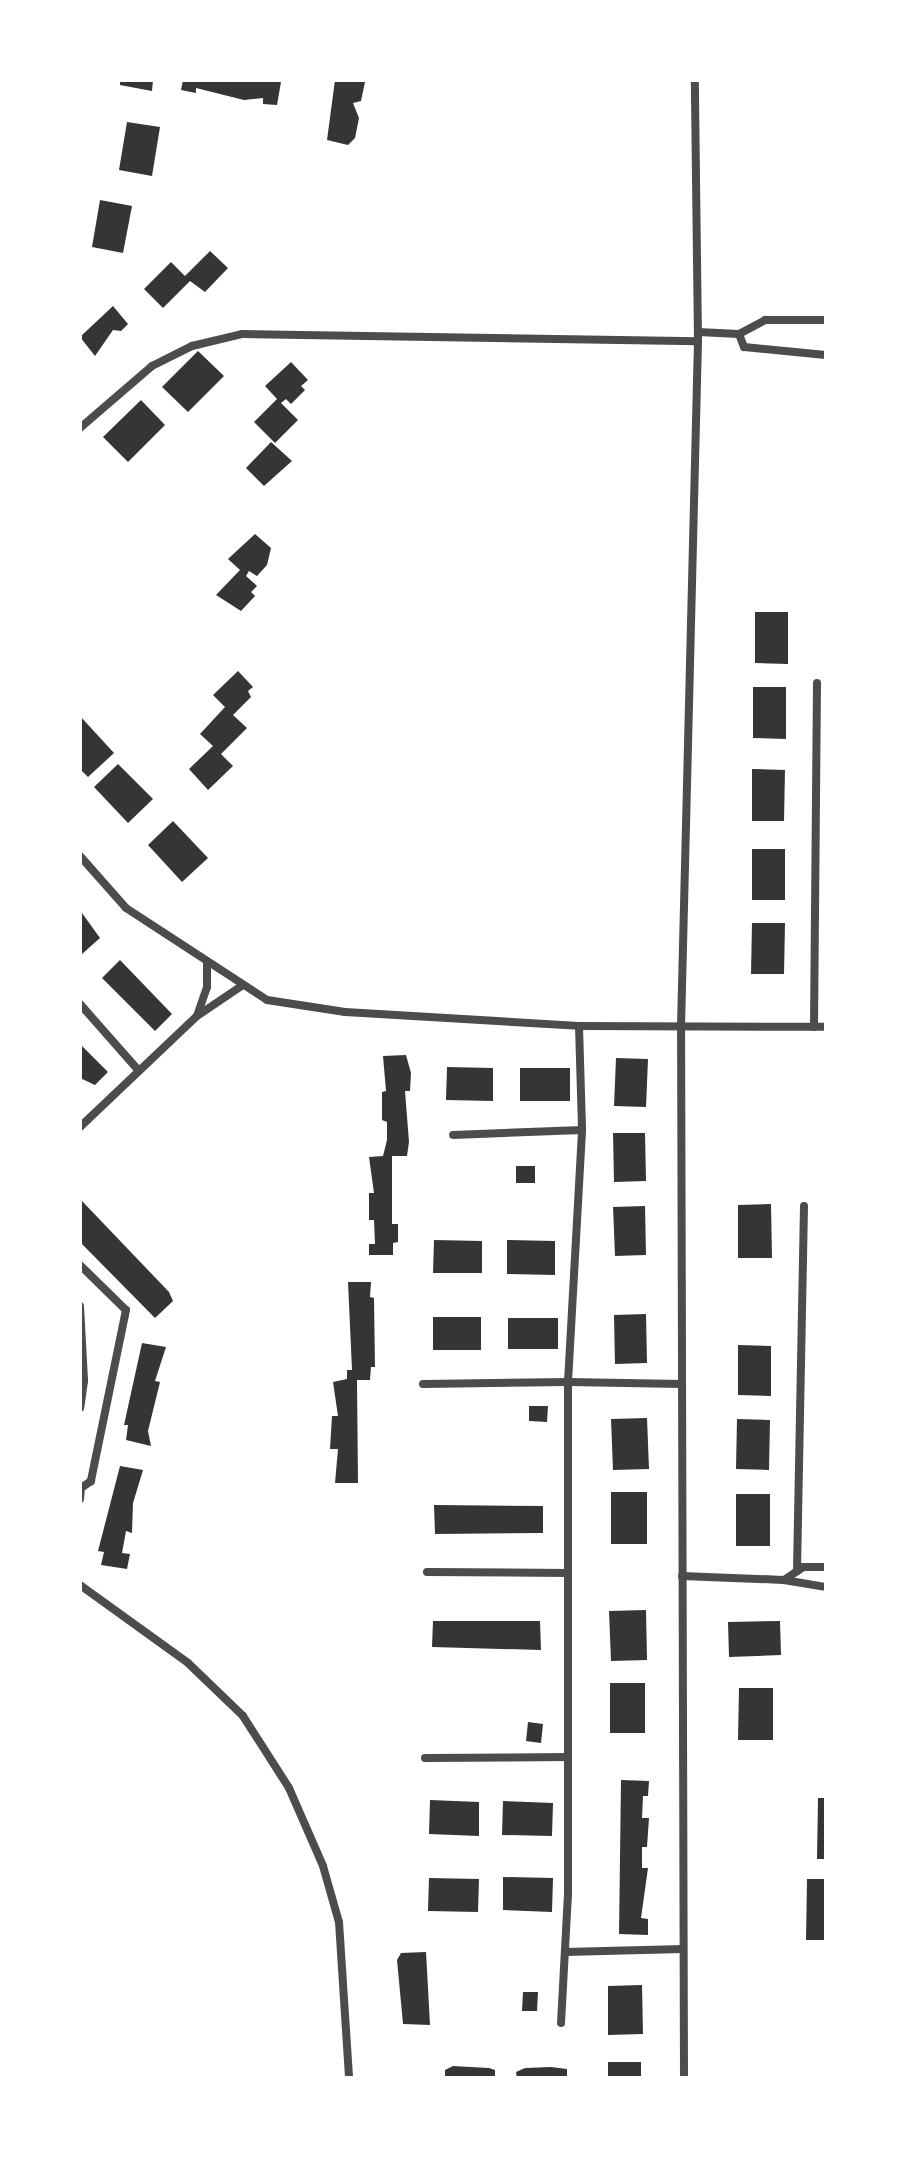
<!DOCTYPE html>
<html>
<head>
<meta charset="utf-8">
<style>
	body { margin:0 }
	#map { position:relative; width:906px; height:2158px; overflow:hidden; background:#fff; font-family:Ubuntu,sans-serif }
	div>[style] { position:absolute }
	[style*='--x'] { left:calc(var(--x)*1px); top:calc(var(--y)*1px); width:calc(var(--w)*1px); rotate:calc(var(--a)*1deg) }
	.building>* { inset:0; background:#353535 }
	.minor>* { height:8px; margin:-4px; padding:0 4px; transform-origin:4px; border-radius:4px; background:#4c4c4c }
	span { translate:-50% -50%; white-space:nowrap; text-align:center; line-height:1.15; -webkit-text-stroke:6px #fff; paint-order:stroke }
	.frame { position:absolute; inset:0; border:82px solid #fff; pointer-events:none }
</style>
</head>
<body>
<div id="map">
	<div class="building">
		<i style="clip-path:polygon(120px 80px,153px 80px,152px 91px,120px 85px)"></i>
		<i style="clip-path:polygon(183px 80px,268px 80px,281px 82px,277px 105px,263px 104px,263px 98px,244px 100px,196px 88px,196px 93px,181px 90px)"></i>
		<i style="clip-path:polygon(335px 80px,365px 82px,361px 101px,353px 103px,359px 118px,355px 138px,348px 145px,327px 140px)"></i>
		<i style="clip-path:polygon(127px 122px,160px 127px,152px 176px,119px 170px)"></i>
		<i style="clip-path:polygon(100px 200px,132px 206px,123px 253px,92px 247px)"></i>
		<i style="clip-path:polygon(210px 251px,228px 268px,205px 292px,190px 281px,163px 308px,144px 289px,171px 262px,185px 276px)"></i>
		<i style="clip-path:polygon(113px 306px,128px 324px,121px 331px,113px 330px,95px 356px,80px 337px)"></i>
		<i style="clip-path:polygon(198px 351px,224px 376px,188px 412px,162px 387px)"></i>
		<i style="clip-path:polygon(291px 362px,308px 380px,301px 386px,305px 390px,291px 404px,286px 399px,281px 403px,298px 420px,275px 443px,254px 422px,277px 399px,265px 386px)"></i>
		<i style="clip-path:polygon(141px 400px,165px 425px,128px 462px,103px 437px)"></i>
		<i style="clip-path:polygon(271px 442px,292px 461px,264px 486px,246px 468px)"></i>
		<i style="clip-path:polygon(255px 534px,271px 548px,267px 565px,257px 576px,249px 571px,246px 576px,257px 586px,251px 592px,255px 596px,241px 611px,216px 595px,240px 570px,228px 559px)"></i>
		<i style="clip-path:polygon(755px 612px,788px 612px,788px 664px,755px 663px)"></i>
		<i style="clip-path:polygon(238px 671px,253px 687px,248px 691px,251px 697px,233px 715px,247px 728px,221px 754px,233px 766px,208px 790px,189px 769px,213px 746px,200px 734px,225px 707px,213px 695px)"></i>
		<i style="clip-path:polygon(753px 687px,786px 687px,786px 739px,753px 738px)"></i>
		<i style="clip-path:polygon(80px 716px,114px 753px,88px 777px,80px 769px)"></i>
		<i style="clip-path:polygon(118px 764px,153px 799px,128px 823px,94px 787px)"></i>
		<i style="clip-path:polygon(752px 769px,785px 770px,784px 821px,752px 821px)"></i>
		<i style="clip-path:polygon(173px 821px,208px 858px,182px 882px,148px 845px)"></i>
		<i style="clip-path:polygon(752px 849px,785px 849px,785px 900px,752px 900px)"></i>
		<i style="clip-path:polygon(82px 913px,100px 938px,82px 954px,80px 915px)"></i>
		<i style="clip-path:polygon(752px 923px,785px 923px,784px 974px,751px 974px)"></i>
		<i style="clip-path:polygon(120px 960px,172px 1014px,155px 1031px,102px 978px)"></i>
		<i style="clip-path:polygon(80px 1044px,108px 1072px,95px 1085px,80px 1078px)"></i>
		<i style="clip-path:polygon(406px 1055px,411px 1073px,410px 1091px,405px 1091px,409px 1142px,407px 1156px,392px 1156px,392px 1224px,398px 1224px,398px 1242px,393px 1243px,393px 1255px,369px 1255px,369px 1244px,375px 1244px,374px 1220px,369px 1220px,369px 1193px,374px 1193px,369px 1157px,383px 1156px,387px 1140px,387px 1122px,382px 1120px,382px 1092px,386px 1091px,383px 1056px)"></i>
		<i style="clip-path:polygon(616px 1058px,648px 1059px,646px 1107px,614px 1106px)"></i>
		<i style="clip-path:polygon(447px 1067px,493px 1068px,493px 1101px,446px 1100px)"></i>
		<i style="clip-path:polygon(520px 1068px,570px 1068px,570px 1101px,520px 1101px)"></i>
		<i style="clip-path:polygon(613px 1133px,645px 1133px,646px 1181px,614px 1182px)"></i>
		<i style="clip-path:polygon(516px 1166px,535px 1166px,535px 1183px,516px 1183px)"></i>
		<i style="clip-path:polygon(82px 1201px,169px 1292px,173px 1301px,155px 1318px,80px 1242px)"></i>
		<i style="clip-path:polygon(771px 1204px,772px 1258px,738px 1258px,738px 1205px)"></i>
		<i style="clip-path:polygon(645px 1206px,646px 1255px,615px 1256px,613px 1207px)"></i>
		<i style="clip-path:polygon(434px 1240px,482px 1241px,482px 1273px,433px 1273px)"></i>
		<i style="clip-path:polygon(507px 1240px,555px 1241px,555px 1275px,507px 1274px)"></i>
		<i style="clip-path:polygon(348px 1282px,371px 1282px,370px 1297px,374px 1298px,375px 1367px,371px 1367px,370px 1380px,357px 1380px,358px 1483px,335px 1483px,338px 1449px,330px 1449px,332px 1416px,338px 1416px,333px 1382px,347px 1379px,347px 1370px,352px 1370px)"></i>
		<i style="clip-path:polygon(646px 1314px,647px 1363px,615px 1364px,614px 1315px)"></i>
		<i style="clip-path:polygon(433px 1317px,481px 1317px,481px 1350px,433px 1350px)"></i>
		<i style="clip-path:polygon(508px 1318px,558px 1318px,558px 1349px,508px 1349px)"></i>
		<i style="clip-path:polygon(142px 1343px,166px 1347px,155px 1381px,160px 1382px,148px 1431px,151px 1446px,126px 1440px,128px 1425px,124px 1425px)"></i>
		<i style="clip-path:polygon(738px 1345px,771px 1346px,771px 1396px,738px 1395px)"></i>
		<i style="clip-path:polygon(529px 1406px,548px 1406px,547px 1422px,529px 1421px)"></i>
		<i style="clip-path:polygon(647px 1418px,649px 1469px,613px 1470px,611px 1419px)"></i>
		<i style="clip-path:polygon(737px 1419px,770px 1420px,769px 1470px,736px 1469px)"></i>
		<i style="clip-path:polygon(120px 1466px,143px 1470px,133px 1503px,132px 1533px,126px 1531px,122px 1553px,130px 1554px,127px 1569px,101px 1565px,104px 1552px,98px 1551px)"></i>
		<i style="clip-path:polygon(611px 1492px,647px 1492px,647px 1544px,611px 1544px)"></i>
		<i style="clip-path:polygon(736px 1494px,770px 1494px,770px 1546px,736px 1546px)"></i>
		<i style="clip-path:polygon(434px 1505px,543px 1506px,543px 1533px,435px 1534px)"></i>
		<i style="clip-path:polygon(646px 1610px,647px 1660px,611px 1661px,609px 1611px)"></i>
		<i style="clip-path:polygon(433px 1621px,540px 1621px,541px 1650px,432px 1647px)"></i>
		<i style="clip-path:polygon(780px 1621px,781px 1655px,729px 1657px,728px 1622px)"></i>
		<i style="clip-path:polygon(610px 1683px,645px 1683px,645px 1733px,610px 1733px)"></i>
		<i style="clip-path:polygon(739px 1688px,773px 1688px,773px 1740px,738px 1740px)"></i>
		<i style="clip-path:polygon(528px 1722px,543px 1724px,541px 1743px,526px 1741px)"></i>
		<i style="clip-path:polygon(621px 1780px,649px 1781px,648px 1796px,643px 1796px,642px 1818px,649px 1818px,647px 1847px,642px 1847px,642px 1868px,648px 1868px,641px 1918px,648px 1919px,648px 1935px,619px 1934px)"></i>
		<i style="clip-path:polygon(818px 1798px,826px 1798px,826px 1859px,817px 1859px)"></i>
		<i style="clip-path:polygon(430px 1800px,479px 1802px,479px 1836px,429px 1834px)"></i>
		<i style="clip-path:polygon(503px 1801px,553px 1803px,552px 1836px,502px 1835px)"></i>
		<i style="clip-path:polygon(503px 1877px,553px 1878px,552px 1912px,503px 1910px)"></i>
		<i style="clip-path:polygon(429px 1878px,479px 1879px,478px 1912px,428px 1911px)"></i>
		<i style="clip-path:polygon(807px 1879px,826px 1879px,826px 1940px,806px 1940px)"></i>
		<i style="clip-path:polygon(426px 1952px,430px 2025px,403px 2024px,397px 1960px,401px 1953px)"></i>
		<i style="clip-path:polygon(642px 1985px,643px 2034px,608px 2035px,608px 1986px)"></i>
		<i style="clip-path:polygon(523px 1992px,538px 1992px,537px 2011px,522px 2011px)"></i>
		<i style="clip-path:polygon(608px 2062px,641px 2062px,641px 2078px,608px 2078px)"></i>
		<i style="clip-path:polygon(453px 2066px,489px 2068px,495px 2070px,495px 2078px,445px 2078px,445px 2070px)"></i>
		<i style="clip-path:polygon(551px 2067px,567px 2069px,567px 2078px,517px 2078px,516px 2072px,525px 2068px)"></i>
	</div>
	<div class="minor">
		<i style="--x:698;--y:332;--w:41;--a:2.8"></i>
		<i style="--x:739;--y:334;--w:30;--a:-28"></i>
		<i style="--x:765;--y:320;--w:61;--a:0"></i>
		<i style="--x:739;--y:334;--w:14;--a:69"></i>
		<i style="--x:744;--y:347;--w:82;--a:5.6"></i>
		<i style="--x:80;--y:428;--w:95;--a:-40.7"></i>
		<i style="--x:152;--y:366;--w:45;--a:-26.6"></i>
		<i style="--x:192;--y:346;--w:51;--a:-13.5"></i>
		<i style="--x:242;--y:334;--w:456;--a:0.9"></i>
		<i style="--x:80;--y:856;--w:69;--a:48.5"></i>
		<i style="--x:126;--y:908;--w:168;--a:33.1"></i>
		<i style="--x:267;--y:1000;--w:79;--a:8.7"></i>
		<i style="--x:345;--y:1012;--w:234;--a:3.4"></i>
		<i style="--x:579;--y:1026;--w:247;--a:0.2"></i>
		<i style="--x:80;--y:1004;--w:89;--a:48.6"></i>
		<i style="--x:197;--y:1016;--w:31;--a:-71"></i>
		<i style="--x:207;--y:987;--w:23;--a:-90"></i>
		<i style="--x:579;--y:1026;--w:104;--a:88.3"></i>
		<i style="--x:814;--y:1027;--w:344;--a:-89.5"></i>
		<i style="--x:80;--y:1127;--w:161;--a:-43.5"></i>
		<i style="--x:197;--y:1016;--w:55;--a:-34"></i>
		<i style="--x:80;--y:1265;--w:64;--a:44.4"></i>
		<i style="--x:126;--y:1310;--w:175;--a:101.6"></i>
		<i style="--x:91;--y:1481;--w:12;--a:145"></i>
		<i style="--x:81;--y:1488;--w:11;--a:95"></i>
		<i style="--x:80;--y:1306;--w:75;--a:86.9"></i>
		<i style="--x:84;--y:1381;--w:27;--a:98"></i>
		<i style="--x:423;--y:1384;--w:145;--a:-0.8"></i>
		<i style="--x:568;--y:1382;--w:252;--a:-86.8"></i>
		<i style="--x:582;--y:1130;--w:129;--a:177.8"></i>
		<i style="--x:797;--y:1571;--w:365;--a:-88.9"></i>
		<i style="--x:427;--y:1572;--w:141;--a:0.4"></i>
		<i style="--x:682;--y:1576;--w:102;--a:2.2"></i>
		<i style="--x:784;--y:1580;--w:43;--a:9.5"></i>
		<i style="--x:784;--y:1580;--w:23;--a:-34"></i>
		<i style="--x:803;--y:1567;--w:23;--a:0"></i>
		<i style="--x:80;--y:1585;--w:133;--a:35.8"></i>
		<i style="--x:188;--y:1663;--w:76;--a:43.9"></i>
		<i style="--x:243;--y:1716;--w:85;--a:57.4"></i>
		<i style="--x:289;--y:1788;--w:85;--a:66.4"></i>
		<i style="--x:323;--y:1866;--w:58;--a:74.1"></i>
		<i style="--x:339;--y:1922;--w:156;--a:86.3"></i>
		<i style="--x:425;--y:1758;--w:143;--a:-0.4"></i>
		<i style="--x:565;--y:1952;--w:118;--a:-1.5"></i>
		<i style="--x:561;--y:2023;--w:130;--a:-86.9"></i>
		<i style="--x:568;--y:1893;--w:511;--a:-90"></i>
		<i style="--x:568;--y:1382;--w:114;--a:1"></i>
		<i style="--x:684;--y:2078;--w:1051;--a:-90.16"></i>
		<i style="--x:681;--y:1027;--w:686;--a:-88.58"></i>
		<i style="--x:698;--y:341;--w:261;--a:-90.7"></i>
	</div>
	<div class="frame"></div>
</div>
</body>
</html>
